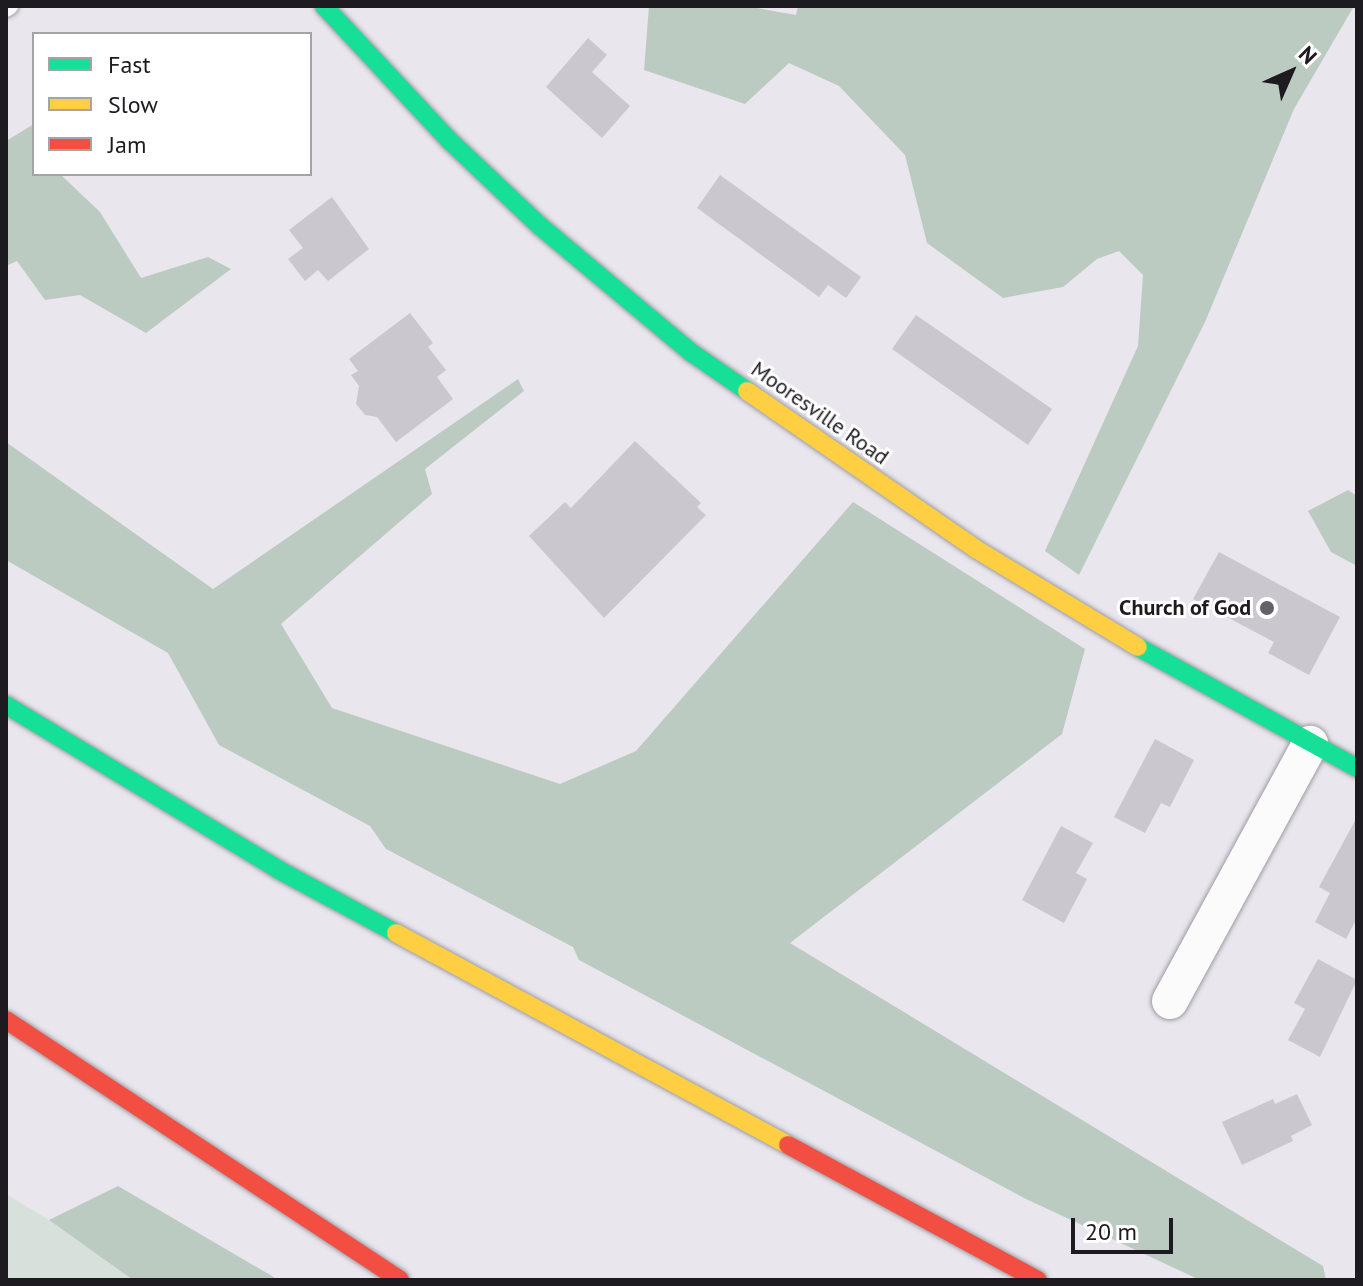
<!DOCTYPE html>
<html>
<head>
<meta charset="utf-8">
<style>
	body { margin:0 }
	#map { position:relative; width:1363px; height:1286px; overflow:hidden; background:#e9e6ee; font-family:"PT Sans",sans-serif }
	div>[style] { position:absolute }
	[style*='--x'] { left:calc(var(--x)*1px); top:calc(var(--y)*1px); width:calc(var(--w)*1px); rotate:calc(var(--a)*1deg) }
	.green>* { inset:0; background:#d7e0db }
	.forest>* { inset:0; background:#bccbc1 }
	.building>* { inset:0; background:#cac8ce }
	.roads { filter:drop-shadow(0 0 2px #9e9ca2) drop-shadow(0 0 2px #9e9ca2) }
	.lane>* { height:18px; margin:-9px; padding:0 9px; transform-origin:9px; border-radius:9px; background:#fcfbfc }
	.street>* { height:36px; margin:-18px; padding:0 18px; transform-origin:18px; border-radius:18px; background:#fcfbfc }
	.fast>* { height:18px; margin:-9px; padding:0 9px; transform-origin:9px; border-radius:9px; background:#16e098 }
	.slow>* { height:18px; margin:-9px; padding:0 9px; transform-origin:9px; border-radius:9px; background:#ffcf43 }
	.jam>* { height:18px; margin:-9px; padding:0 9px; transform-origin:9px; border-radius:9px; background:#f24e42 }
	.dots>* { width:22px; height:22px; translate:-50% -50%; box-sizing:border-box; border:4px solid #fff; border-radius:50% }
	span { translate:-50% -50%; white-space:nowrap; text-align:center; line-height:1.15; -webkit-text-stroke:6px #fff; paint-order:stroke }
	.street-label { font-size:22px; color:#1d1a20 }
	.poi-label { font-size:22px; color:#1d1a20; font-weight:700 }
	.right { translate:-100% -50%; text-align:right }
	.frame { position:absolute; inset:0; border:8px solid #1d1a20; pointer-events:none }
	.legend { position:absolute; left:32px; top:32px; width:280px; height:144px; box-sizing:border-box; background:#fff; border:2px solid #a5a3a6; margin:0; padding:10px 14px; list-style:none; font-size:24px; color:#1d1a20 }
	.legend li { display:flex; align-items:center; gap:16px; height:40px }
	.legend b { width:40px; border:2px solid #a5a3a6 }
	.north { position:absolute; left:1251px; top:32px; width:80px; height:80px; -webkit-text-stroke:6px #fff; paint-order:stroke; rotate:45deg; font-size:22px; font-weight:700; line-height:32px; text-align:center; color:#1d1a20 }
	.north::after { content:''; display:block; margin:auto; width:28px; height:36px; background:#1d1a20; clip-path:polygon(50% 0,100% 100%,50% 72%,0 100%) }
	.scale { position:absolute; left:1071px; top:1218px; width:102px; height:36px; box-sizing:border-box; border:4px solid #1d1a20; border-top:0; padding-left:10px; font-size:24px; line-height:28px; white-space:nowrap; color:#1d1a20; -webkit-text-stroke:6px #fff; paint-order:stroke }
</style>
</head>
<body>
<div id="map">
	<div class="green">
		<i style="clip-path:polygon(6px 1194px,49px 1220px,133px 1280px,6px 1280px)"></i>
	</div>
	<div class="forest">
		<i style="clip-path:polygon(649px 6px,746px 6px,796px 15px,798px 6px,1354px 6px,1294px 109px,1205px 322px,1079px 575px,1045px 551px,1138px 346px,1143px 275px,1119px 251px,1097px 259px,1063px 287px,1003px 298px,927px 243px,905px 155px,839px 86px,789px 63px,745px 104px,644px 70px)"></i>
		<i style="clip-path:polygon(34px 124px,34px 174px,60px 174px,100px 212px,141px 278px,208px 257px,231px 269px,146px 333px,80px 295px,45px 300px,17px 261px,6px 266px,6px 141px)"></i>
		<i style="clip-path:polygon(518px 379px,524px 391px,425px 469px,432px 494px,281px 624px,332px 708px,560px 784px,636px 751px,853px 502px,1085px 649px,1062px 734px,790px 943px,1323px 1266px,1326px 1280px,1200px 1280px,1026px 1199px,579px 960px,573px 947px,386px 849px,370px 826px,219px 745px,168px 653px,6px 560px,6px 442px,213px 589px)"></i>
		<i style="clip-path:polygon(1348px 490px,1357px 496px,1357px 566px,1331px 552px,1308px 511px)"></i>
		<i style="clip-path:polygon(118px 1186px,272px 1276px,277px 1280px,133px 1280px,49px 1220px)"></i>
	</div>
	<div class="building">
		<i style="clip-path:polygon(588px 38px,607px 55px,592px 72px,630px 106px,602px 138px,546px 87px)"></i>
		<i style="clip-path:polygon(720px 175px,861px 277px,846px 298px,828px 285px,819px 297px,697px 208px)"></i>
		<i style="clip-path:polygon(332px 197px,369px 249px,328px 281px,318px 270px,305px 281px,288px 259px,303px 248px,289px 230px)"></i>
		<i style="clip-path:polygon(410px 313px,433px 343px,428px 347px,446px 370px,437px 377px,453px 399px,396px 442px,377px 417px,365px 415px,356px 404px,359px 386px,351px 375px,358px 371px,349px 359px)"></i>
		<i style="clip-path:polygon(916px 315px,1052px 409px,1028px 445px,892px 349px)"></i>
		<i style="clip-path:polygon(635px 441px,701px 503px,697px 507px,706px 515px,604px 618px,529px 536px,565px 502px,571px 508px)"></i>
		<i style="clip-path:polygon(1219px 552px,1340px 617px,1309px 675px,1268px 653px,1274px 642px,1193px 599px)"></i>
		<i style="clip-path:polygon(1155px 739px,1194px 760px,1170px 807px,1161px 803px,1145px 833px,1114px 817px)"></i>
		<i style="clip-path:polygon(1357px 817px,1357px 918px,1346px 939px,1315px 922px,1330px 893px,1319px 887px)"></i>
		<i style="clip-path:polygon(1061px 826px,1093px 843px,1076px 873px,1087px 879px,1064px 923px,1022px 900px)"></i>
		<i style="clip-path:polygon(1318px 959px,1357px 980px,1320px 1057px,1288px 1040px,1305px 1009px,1294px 1003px)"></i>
		<i style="clip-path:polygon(1297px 1094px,1312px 1125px,1291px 1136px,1293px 1141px,1242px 1165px,1222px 1122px,1273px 1099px,1275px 1104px)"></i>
	</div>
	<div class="roads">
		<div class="lane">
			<i style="--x:6;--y:8;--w:4;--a:-34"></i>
		</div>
		<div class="street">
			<i style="--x:1170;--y:1001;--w:293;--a:-61.4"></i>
		</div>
		<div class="fast">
			<i style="--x:324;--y:6;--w:185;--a:47"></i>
			<i style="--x:450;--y:141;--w:124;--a:43.4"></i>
			<i style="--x:540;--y:226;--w:198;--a:39.9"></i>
			<i style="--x:692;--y:353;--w:67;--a:34.6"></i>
			<i style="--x:1138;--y:647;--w:250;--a:28.9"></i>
			<i style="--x:6;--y:705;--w:319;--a:31.1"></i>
			<i style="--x:279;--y:870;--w:133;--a:28.3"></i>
		</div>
		<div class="slow">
			<i style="--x:747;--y:391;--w:278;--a:34.6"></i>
			<i style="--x:976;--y:549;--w:189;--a:31.2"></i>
			<i style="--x:396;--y:933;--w:446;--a:28.4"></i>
		</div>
		<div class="jam">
			<i style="--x:6;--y:1020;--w:472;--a:33.4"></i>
			<i style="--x:788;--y:1145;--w:284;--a:28.4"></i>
		</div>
	</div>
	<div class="dots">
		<i style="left:1267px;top:608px;background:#646168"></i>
	</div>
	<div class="street-label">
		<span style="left:820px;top:413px;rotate:35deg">Mooresville Road</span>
	</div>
	<div class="poi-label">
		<span class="right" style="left:1251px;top:608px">Church of God</span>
	</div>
	<div class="frame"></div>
	<ul class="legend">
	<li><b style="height:10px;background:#16e098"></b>Fast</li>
	<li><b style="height:10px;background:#ffcf43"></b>Slow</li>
	<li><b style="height:10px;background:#f24e42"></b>Jam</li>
	</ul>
	<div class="north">N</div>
	<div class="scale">20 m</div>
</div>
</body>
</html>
